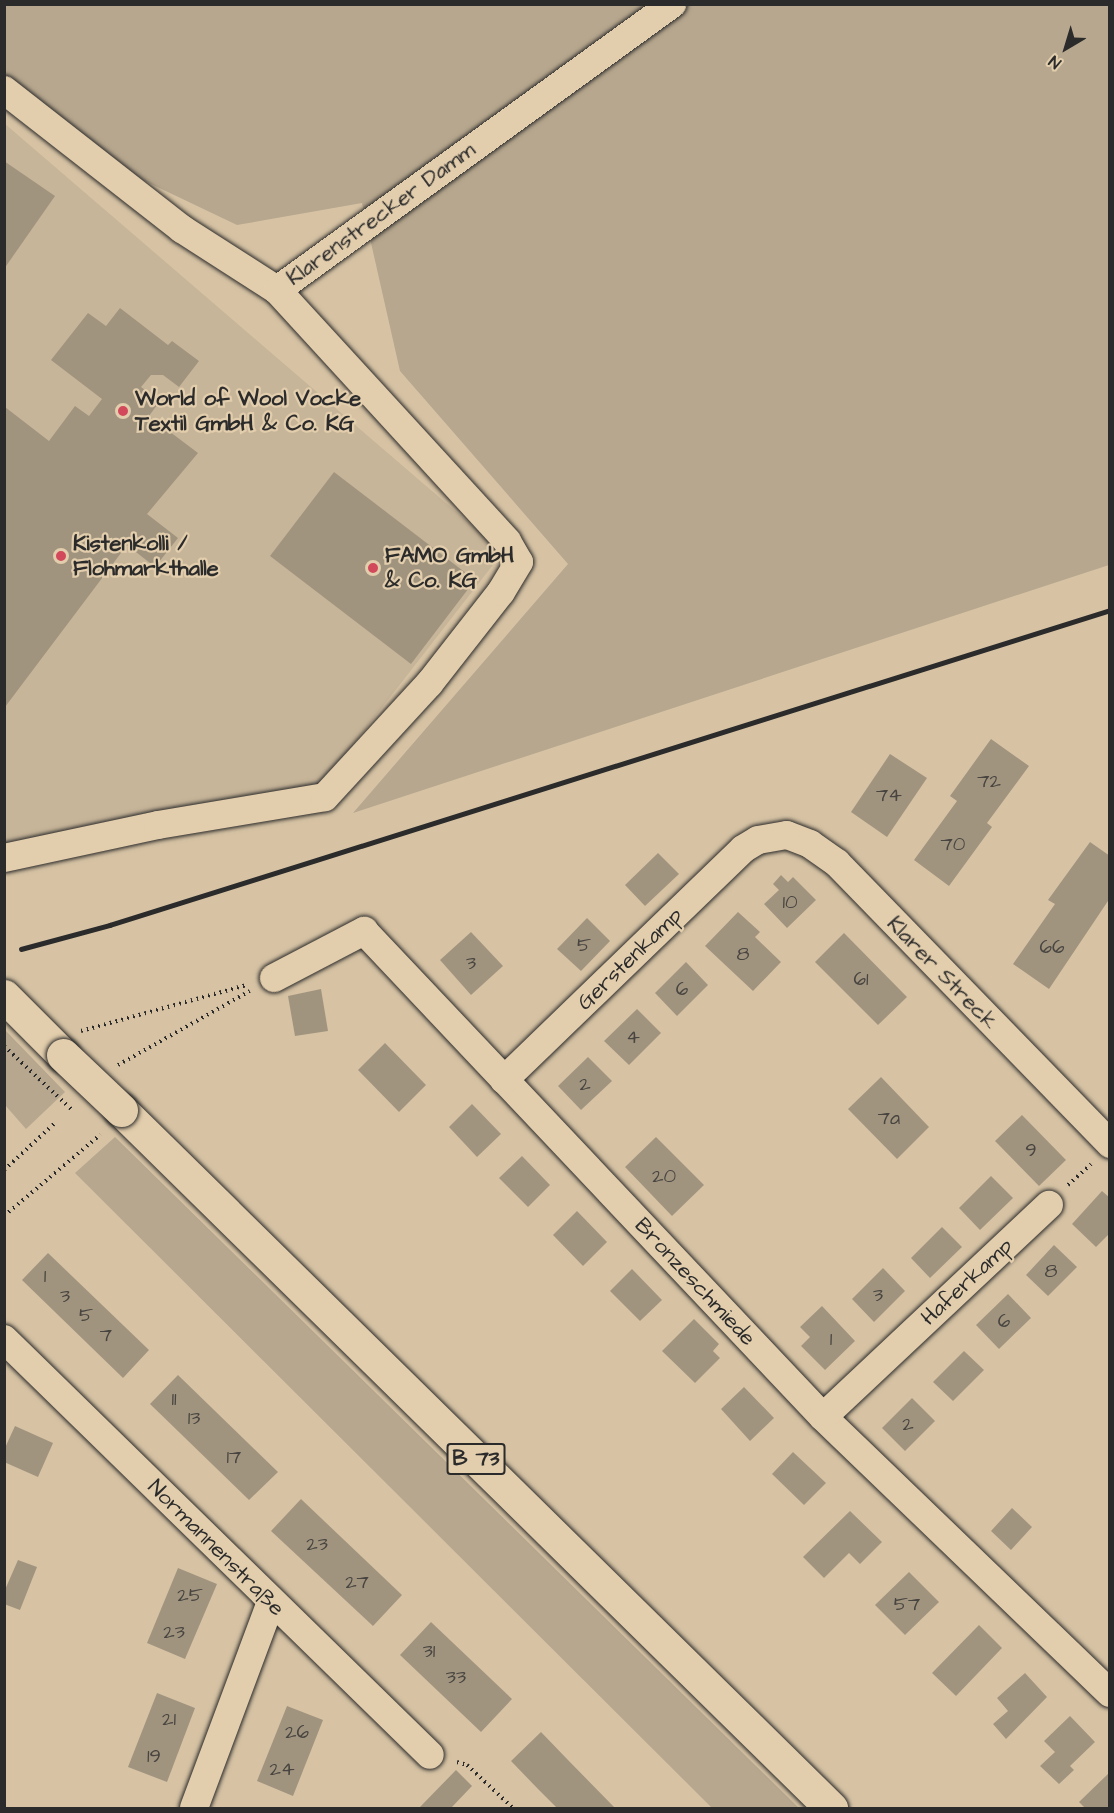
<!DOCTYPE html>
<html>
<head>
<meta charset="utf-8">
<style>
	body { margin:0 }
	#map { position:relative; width:1114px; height:1813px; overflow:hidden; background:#d7c3a4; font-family:"Architects Daughter",sans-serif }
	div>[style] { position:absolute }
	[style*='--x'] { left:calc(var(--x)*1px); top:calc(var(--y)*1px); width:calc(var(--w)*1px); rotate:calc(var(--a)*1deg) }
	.built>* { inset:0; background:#c7b599 }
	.green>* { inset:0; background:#b7a78e }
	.building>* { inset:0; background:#a1947f }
	.path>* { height:4px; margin-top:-2px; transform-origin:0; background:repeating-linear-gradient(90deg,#2b2b2b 0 1.5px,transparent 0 6px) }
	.roads { filter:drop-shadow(0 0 2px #2b2b2b) drop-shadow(0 0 2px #2b2b2b) }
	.minor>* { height:28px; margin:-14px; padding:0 14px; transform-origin:14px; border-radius:14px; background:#e2cdac }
	.primary>* { height:33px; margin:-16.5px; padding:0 16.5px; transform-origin:16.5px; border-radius:16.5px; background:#e2cdac }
	.rail>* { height:4.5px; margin:-2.25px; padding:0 2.25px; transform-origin:2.25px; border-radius:2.25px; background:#2b2b2b }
	.bridges { filter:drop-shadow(0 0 2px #2b2b2b) drop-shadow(0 0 2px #2b2b2b) }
	.primary-bridge>* { height:33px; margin:-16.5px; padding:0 16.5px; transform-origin:16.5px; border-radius:16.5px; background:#e2cdac }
	.dots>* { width:16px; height:16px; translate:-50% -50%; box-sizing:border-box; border:3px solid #e2cdac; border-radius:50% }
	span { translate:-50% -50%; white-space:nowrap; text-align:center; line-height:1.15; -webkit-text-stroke:4.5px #e2cdac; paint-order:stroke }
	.number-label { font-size:20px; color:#484540 }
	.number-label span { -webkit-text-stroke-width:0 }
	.shield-label span { padding:2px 4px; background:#e2cdac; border:2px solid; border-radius:4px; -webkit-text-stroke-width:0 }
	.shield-label { font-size:21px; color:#2b2b2b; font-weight:700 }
	.street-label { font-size:22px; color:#2b2b2b }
	.poi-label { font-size:22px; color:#2b2b2b; font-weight:700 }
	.left { translate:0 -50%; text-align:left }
	.frame { position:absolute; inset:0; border:6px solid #2b2b2b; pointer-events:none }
	.north { position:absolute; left:1036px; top:18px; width:60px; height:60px; -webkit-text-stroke:4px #e2cdac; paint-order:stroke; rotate:218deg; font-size:16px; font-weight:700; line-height:24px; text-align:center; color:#2b2b2b }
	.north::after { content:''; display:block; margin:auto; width:21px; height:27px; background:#2b2b2b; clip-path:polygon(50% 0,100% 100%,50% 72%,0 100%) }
</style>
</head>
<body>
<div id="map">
	<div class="built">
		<i style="clip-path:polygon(4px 123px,503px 552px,321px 786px,5px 843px)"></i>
	</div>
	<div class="green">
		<i style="clip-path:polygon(4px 5px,1109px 5px,1109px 565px,353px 813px,568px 564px,400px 371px,362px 203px,237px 225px,128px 173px,5px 76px)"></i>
		<i style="clip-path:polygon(5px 1030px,65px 1092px,26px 1129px,5px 1105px)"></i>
		<i style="clip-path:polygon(115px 1137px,799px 1808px,712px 1808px,75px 1173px)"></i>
	</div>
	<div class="building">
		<i style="clip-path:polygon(4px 161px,55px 196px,4px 269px)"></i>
		<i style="clip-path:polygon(120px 308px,168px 345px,172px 341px,199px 361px,179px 387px,163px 375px,151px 375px,141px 387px,160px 401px,149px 416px,198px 453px,147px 514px,178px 538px,155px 567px,127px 545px,5px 707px,5px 407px,49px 441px,75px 406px,89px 416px,102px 399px,51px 360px,88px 313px,106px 326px)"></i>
		<i style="clip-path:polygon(334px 472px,475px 580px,411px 664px,270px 556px)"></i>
		<i style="clip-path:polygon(991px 739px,1029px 766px,987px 823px,992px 827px,949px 886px,914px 860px,957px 801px,950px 796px)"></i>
		<i style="clip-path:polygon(890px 754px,927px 778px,887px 837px,851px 812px)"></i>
		<i style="clip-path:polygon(1090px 842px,1110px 856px,1110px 898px,1049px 989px,1013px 964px,1055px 904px,1048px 900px)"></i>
		<i style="clip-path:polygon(658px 853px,679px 874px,645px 906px,625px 885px)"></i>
		<i style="clip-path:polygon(781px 875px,788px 882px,793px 877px,816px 900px,787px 928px,764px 904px,779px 890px,773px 884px)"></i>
		<i style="clip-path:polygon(738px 912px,760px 932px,755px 937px,781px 962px,753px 991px,705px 946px)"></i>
		<i style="clip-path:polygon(587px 918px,610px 941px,581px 971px,557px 949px)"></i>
		<i style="clip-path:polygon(471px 932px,503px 966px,471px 995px,440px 960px)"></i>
		<i style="clip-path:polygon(844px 933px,907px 997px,878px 1025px,815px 962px)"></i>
		<i style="clip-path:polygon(686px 962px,708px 985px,677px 1016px,655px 993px)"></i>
		<i style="clip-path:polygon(321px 989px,328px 1031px,295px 1036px,288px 996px)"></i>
		<i style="clip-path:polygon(637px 1009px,661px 1033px,629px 1065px,604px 1041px)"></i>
		<i style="clip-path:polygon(385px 1043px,426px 1085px,399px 1112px,358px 1070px)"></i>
		<i style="clip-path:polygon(588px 1057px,612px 1081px,581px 1110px,558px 1086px)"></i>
		<i style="clip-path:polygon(881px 1077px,929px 1127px,897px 1159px,848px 1109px)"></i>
		<i style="clip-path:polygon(472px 1104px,501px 1134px,477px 1157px,449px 1127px)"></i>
		<i style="clip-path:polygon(1022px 1115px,1066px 1160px,1039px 1186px,995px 1141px)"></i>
		<i style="clip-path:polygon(656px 1137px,704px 1185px,672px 1216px,625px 1167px)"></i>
		<i style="clip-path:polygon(522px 1156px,550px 1185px,528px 1207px,499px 1178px)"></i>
		<i style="clip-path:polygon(991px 1176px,1013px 1198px,980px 1230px,959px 1208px)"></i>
		<i style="clip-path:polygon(1102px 1191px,1110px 1198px,1110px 1233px,1096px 1247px,1072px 1224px)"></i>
		<i style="clip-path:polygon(577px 1211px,607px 1242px,583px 1266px,553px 1235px)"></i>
		<i style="clip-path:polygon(942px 1227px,962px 1247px,930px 1278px,911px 1258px)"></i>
		<i style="clip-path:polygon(1054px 1245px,1077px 1267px,1048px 1296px,1026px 1275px)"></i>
		<i style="clip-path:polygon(48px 1253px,149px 1350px,123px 1378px,22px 1280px)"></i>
		<i style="clip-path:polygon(883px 1268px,905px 1291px,874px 1322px,852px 1299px)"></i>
		<i style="clip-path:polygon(632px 1269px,662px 1300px,640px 1321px,610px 1291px)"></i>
		<i style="clip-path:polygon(1008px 1294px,1031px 1318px,999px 1349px,976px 1325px)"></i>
		<i style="clip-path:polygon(822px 1306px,855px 1341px,825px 1370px,801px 1346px,810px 1337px,800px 1327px)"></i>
		<i style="clip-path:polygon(694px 1319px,719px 1344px,713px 1351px,720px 1358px,695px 1383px,662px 1351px)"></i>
		<i style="clip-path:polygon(964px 1351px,984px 1370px,953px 1401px,933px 1382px)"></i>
		<i style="clip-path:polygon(178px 1375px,278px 1472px,249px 1500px,150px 1404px)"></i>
		<i style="clip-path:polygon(744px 1387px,774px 1418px,750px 1441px,721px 1409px)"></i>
		<i style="clip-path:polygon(912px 1398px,935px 1421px,905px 1451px,882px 1428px)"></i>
		<i style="clip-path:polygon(15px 1426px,53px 1443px,38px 1477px,4px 1462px,4px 1450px)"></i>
		<i style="clip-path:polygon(793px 1452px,826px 1483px,804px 1505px,772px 1474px)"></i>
		<i style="clip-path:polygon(301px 1499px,402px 1595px,373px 1626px,271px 1531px)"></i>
		<i style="clip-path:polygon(1012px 1508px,1032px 1527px,1011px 1550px,991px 1531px)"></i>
		<i style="clip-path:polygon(850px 1511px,882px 1542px,860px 1564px,849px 1553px,824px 1578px,803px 1557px)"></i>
		<i style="clip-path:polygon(18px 1560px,37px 1567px,20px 1610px,4px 1604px,4px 1592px)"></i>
		<i style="clip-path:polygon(178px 1568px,217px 1584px,185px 1659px,147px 1643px)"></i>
		<i style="clip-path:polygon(909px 1572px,939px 1602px,905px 1635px,875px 1605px)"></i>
		<i style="clip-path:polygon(431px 1622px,512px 1699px,481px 1732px,400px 1655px)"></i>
		<i style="clip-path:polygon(979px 1625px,1002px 1648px,956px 1696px,932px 1673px)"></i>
		<i style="clip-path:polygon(1025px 1673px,1047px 1697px,1006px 1739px,993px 1724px,1008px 1711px,997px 1698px)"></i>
		<i style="clip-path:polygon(157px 1693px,195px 1708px,167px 1782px,128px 1767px)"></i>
		<i style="clip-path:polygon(287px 1706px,323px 1720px,293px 1796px,257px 1781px)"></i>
		<i style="clip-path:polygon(1070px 1716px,1095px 1742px,1070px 1766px,1074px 1770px,1059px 1784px,1040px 1766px,1055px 1752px,1044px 1741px)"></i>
		<i style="clip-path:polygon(541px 1732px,568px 1760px,615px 1808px,557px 1808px,538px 1789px,511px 1761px)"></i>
		<i style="clip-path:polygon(456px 1770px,472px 1786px,451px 1808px,419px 1808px)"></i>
		<i style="clip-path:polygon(1110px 1772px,1110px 1808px,1085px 1808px,1079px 1802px)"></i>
	</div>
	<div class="path">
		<i style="--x:81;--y:1031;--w:172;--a:-15.5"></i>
		<i style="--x:4;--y:1046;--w:92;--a:43.2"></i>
		<i style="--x:118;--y:1065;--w:151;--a:-29.3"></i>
		<i style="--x:4;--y:1170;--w:69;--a:-42.7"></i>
		<i style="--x:1068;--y:1185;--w:31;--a:-42"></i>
		<i style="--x:4;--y:1216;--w:126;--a:-40.2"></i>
		<i style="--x:457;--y:1762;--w:10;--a:17"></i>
		<i style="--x:467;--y:1765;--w:63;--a:43.1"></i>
	</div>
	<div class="roads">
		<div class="minor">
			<i style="--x:4;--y:90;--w:226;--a:38"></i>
			<i style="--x:182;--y:229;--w:113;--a:32.7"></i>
			<i style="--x:277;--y:290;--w:488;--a:-35.9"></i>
			<i style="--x:4;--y:858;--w:157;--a:-12.1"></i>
			<i style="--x:158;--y:825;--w:169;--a:-9.5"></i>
			<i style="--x:325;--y:797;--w:154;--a:-47.4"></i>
			<i style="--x:429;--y:684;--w:117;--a:-52"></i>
			<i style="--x:501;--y:592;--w:35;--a:-59"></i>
			<i style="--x:519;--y:562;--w:24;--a:-120"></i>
			<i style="--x:507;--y:541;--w:340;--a:-132.5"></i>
			<i style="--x:274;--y:978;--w:102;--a:-27.6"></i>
			<i style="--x:364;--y:931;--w:668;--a:46.64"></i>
			<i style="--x:823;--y:1417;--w:398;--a:43.9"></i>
			<i style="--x:504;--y:1080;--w:332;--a:-44"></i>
			<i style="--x:743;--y:849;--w:17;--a:-31"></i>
			<i style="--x:758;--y:840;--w:29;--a:-10"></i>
			<i style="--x:787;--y:835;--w:25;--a:21"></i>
			<i style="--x:810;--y:844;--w:33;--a:35"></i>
			<i style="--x:837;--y:863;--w:392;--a:45.8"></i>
			<i style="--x:4;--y:1339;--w:595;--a:44.32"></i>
			<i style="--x:823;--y:1417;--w:310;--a:-43.2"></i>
			<i style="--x:194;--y:1808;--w:220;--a:-69.5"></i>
		</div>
		<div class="primary">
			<i style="--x:4;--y:996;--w:83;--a:45"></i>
			<i style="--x:121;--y:1110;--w:996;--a:44.51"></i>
		</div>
	</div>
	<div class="rail">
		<i style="--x:21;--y:949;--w:92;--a:-15.1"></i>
		<i style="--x:110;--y:925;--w:1048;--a:-17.48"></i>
	</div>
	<div class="bridges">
		<div class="primary-bridge">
			<i style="--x:63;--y:1055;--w:80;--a:43.5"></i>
		</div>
	</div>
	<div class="dots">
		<i style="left:123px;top:411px;background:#d1495b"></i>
		<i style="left:61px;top:556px;background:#d1495b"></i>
		<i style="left:373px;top:568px;background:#d1495b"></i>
	</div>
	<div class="number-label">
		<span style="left:989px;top:781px">72</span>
		<span style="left:889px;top:795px">74</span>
		<span style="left:953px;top:844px">70</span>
		<span style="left:790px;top:902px">10</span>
		<span style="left:584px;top:945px">5</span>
		<span style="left:1052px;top:947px">66</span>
		<span style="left:743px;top:954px">8</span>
		<span style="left:471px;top:963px">3</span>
		<span style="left:861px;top:979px">61</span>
		<span style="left:682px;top:989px">6</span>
		<span style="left:633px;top:1037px">4</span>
		<span style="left:585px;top:1084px">2</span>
		<span style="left:889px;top:1118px">7a</span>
		<span style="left:1031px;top:1150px">9</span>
		<span style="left:664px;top:1176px">20</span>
		<span style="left:1051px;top:1271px">8</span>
		<span style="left:45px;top:1276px">1</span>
		<span style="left:878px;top:1295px">3</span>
		<span style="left:65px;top:1296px">3</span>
		<span style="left:86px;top:1315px">5</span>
		<span style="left:1004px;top:1321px">6</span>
		<span style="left:106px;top:1335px">7</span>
		<span style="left:831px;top:1339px">1</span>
		<span style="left:174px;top:1399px">11</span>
		<span style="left:194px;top:1418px">13</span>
		<span style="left:908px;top:1424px">2</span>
		<span style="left:234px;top:1457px">17</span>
		<span style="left:317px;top:1544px">23</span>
		<span style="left:357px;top:1582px">27</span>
		<span style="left:190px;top:1595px">25</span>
		<span style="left:907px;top:1604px">57</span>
		<span style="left:174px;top:1632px">23</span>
		<span style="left:429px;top:1651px">31</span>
		<span style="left:456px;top:1677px">33</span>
		<span style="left:169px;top:1719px">21</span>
		<span style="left:297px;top:1732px">26</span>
		<span style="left:154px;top:1756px">19</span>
		<span style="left:282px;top:1769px">24</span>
	</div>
	<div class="shield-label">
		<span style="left:476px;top:1459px">B 73</span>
	</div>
	<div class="street-label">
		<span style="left:381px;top:214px;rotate:-36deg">Klarenstrecker Damm</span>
		<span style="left:630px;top:959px;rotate:-44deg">Gerstenkamp</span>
		<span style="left:942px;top:973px;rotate:46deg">Klarer Streck</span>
		<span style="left:695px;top:1282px;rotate:47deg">Bronzeschmiede</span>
		<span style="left:967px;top:1282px;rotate:-43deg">Haferkamp</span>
		<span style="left:216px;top:1548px;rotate:45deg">Normannenstraße</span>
	</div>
	<div class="poi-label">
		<span class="left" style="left:135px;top:411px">World of Wool Vocke<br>Textil GmbH &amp; Co. KG</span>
		<span class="left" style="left:73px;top:556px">Kistenkolli /<br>Flohmarkthalle</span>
		<span class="left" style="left:385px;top:568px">FAMO GmbH<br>&amp; Co. KG</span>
	</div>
	<div class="frame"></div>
	<div class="north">N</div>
</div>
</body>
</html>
